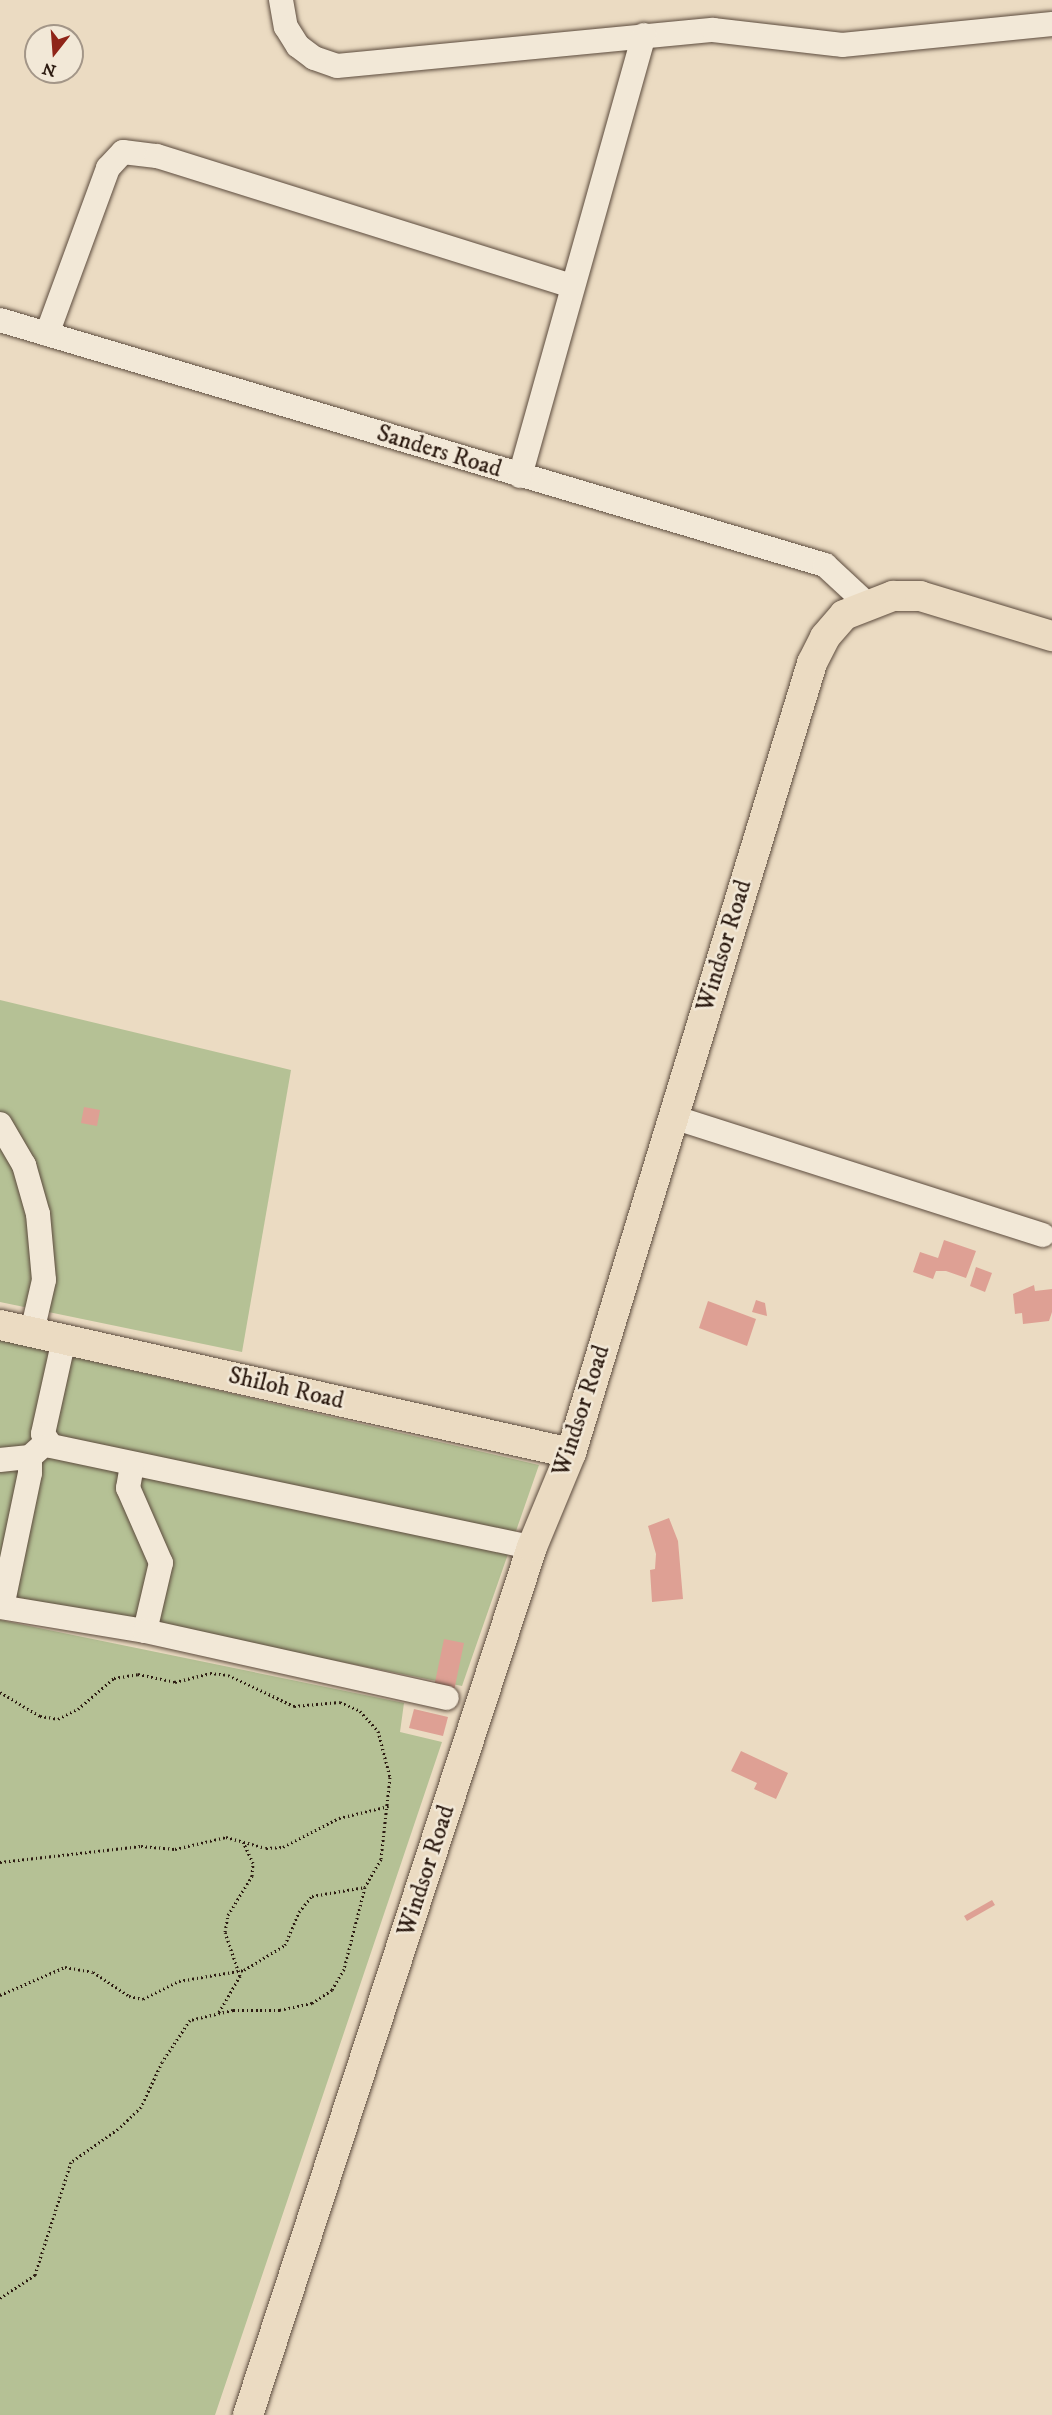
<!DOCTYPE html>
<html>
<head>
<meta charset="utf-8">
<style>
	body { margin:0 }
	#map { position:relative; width:1052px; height:2415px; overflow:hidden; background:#ebdbc2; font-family:"IM FELL DW Pica",serif }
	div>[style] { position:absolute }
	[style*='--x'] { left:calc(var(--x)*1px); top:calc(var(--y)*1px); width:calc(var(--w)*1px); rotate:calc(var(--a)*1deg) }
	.green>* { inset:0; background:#b5c195 }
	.building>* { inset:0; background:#dea094 }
	.path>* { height:3px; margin-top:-1.5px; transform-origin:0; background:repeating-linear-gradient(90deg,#2c1b11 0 1.5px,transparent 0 4.5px) }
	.roads { filter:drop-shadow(0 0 2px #5c4b3d) drop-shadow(0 0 2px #5c4b3d) }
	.minor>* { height:24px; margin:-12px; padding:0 12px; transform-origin:12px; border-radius:12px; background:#f2e8d7 }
	.major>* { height:30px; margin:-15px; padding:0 15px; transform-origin:15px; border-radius:15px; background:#ebdbc2 }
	span { translate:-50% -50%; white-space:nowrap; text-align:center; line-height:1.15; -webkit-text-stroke:5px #f2e8d7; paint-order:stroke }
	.street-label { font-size:24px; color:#2c1b11 }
	.north { position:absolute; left:24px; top:24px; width:60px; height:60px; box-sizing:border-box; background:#f2e8d7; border:2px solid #a39688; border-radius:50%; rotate:197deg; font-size:16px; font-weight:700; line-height:24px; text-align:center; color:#2c1b11 }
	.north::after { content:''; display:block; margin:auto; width:21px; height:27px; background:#8f2418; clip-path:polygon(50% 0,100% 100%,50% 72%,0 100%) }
</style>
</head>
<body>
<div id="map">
	<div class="green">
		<i style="clip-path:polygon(0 1000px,291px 1070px,242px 1352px,0 1302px)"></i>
		<i style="clip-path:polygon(0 1340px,539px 1465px,462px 1686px,0 1594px)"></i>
		<i style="clip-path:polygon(0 1620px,404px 1703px,400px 1732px,442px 1742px,215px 2415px,0 2415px)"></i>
	</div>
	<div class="building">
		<i style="clip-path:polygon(84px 1107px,100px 1110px,97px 1126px,81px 1123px)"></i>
		<i style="clip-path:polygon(944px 1240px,976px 1251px,966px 1278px,946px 1271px,936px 1271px,933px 1279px,913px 1272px,920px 1252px,938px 1258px)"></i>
		<i style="clip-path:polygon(976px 1267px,992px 1273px,985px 1292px,970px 1286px)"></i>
		<i style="clip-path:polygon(1034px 1285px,1035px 1291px,1052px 1289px,1052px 1312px,1049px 1321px,1023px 1324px,1022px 1313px,1015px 1314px,1013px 1294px)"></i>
		<i style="clip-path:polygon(756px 1300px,765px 1303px,767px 1316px,752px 1312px)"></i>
		<i style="clip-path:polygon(708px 1301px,756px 1319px,747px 1346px,699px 1328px)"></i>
		<i style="clip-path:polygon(669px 1518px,678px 1541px,683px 1599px,652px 1602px,650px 1570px,655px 1569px,656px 1554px,648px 1526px)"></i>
		<i style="clip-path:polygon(444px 1639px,464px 1643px,454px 1691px,434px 1687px)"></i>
		<i style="clip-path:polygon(414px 1709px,448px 1717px,443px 1736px,409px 1728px)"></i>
		<i style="clip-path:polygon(741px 1751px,788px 1773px,776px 1799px,754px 1789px,757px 1783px,731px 1771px)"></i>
		<i style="clip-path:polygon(992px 1900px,995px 1905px,967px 1921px,964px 1916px)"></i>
	</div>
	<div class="path">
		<i style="--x:0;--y:1692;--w:47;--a:31"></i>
		<i style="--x:40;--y:1716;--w:18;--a:9"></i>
		<i style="--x:58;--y:1719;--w:22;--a:-27"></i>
		<i style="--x:78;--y:1709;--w:48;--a:-40.7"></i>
		<i style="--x:114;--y:1678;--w:24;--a:-9"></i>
		<i style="--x:138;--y:1674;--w:38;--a:12"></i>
		<i style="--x:175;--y:1682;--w:36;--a:-14"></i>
		<i style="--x:210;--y:1673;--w:18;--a:6"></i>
		<i style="--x:228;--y:1675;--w:73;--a:25.2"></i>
		<i style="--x:294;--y:1706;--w:46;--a:-5"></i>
		<i style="--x:340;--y:1702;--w:22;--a:24"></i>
		<i style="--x:360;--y:1711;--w:27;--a:48"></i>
		<i style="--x:378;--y:1731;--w:48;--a:75.4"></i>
		<i style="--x:390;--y:1777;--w:82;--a:96.3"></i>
		<i style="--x:381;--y:1859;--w:32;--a:120"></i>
		<i style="--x:365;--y:1887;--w:85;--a:104.4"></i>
		<i style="--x:344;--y:1969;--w:24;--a:120"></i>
		<i style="--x:332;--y:1990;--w:24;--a:147"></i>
		<i style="--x:312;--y:2003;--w:33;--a:168"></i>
		<i style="--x:280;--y:2010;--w:47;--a:180"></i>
		<i style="--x:233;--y:2010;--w:44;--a:166.9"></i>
		<i style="--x:190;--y:2020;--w:50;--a:123.7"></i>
		<i style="--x:162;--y:2062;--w:50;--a:115"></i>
		<i style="--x:141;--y:2107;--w:32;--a:136"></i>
		<i style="--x:118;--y:2129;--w:57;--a:144.9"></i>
		<i style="--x:71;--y:2162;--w:119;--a:107.7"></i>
		<i style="--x:35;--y:2275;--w:42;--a:146.7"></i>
		<i style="--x:0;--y:1862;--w:142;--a:-6.5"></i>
		<i style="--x:141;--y:1846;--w:34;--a:5"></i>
		<i style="--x:175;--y:1849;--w:52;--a:-13.2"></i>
		<i style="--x:226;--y:1837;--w:41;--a:15.4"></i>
		<i style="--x:266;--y:1848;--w:17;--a:-3"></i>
		<i style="--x:283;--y:1847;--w:63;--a:-27.4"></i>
		<i style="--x:339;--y:1818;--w:51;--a:-13.5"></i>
		<i style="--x:0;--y:1995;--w:71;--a:-23.3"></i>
		<i style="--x:65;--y:1967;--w:28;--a:10"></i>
		<i style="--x:93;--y:1972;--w:43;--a:33.7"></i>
		<i style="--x:129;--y:1996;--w:14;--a:12"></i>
		<i style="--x:143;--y:1999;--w:40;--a:-26.6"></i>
		<i style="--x:179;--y:1981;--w:66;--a:-9.6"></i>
		<i style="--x:244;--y:1970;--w:48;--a:-31.4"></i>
		<i style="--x:285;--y:1945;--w:36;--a:-67"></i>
		<i style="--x:299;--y:1912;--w:21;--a:-51"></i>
		<i style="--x:312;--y:1896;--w:54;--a:-9.6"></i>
		<i style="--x:219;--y:2012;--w:42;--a:-59.7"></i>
		<i style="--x:240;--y:1976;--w:46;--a:-108.8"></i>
		<i style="--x:225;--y:1932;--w:17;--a:-80"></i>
		<i style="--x:228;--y:1915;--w:46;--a:-58.4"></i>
		<i style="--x:252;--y:1876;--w:13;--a:-86"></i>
		<i style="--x:253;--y:1863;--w:23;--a:-115"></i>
	</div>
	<div class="roads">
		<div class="minor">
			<i style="--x:281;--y:0;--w:27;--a:80"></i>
			<i style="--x:286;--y:27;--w:22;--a:58"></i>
			<i style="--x:298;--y:46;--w:20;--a:37"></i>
			<i style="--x:314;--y:58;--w:24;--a:19"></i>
			<i style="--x:337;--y:66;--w:378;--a:-5.5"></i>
			<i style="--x:713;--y:30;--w:130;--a:6.6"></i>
			<i style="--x:842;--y:45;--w:211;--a:-5.7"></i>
			<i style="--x:0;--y:320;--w:861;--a:16.54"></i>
			<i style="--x:825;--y:565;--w:56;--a:42.8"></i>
			<i style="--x:47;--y:334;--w:177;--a:-69.8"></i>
			<i style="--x:108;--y:168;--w:22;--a:-47"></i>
			<i style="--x:123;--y:152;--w:34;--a:7"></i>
			<i style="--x:157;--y:156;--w:434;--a:17.4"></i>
			<i style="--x:520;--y:476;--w:458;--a:-74.3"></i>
			<i style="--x:673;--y:1117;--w:388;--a:17.7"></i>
			<i style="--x:0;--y:1124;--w:48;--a:59.7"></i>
			<i style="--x:24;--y:1165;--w:51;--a:74.1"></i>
			<i style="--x:38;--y:1214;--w:66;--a:84.8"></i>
			<i style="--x:44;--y:1280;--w:53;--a:103"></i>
			<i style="--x:64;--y:1339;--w:97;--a:102.5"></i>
			<i style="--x:43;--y:1434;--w:14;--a:56"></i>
			<i style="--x:51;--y:1446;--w:491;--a:11.9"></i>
			<i style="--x:0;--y:1460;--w:30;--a:-6"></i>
			<i style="--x:30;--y:1457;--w:15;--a:-42"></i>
			<i style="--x:0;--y:1607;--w:147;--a:9.4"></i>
			<i style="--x:145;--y:1631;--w:70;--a:-76.8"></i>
			<i style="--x:161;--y:1563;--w:82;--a:-113.7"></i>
			<i style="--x:128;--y:1488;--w:22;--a:-80"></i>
			<i style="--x:2;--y:1607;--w:137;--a:-78.2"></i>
			<i style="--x:30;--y:1473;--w:16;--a:-90"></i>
			<i style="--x:145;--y:1631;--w:309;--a:12.5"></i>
		</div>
		<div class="major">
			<i style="--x:0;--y:1325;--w:585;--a:12.64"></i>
			<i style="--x:248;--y:2415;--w:913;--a:-71.88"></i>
			<i style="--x:532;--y:1547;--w:102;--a:-67.5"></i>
			<i style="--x:571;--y:1453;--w:826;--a:-73.03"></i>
			<i style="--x:812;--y:663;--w:29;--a:-63"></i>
			<i style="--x:825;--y:637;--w:29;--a:-49"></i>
			<i style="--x:844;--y:615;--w:53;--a:-21.2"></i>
			<i style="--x:893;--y:596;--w:27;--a:0"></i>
			<i style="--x:920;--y:596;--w:138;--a:16.9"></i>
		</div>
	</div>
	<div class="street-label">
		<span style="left:439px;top:452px;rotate:17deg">Sanders Road</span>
		<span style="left:725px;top:946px;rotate:-73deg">Windsor Road</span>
		<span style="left:286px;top:1389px;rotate:13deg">Shiloh Road</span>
		<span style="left:582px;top:1411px;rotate:-72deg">Windsor Road</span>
		<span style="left:427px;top:1871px;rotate:-72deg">Windsor Road</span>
	</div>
	<div class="north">N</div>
</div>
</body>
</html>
